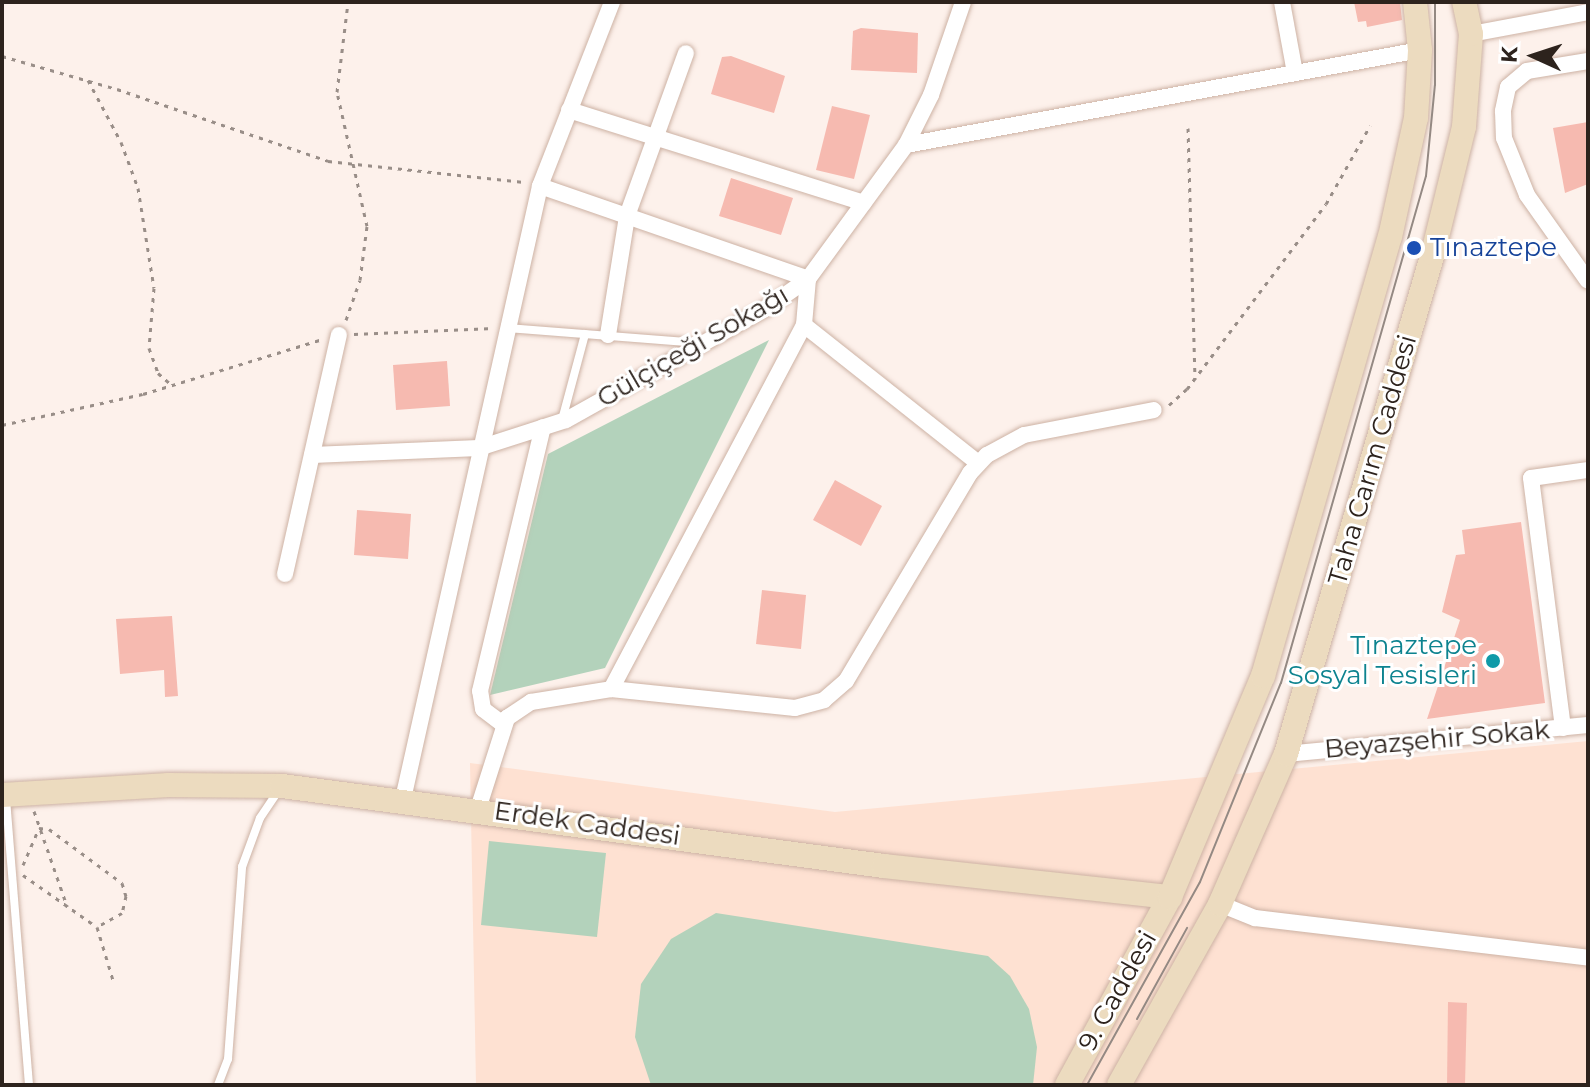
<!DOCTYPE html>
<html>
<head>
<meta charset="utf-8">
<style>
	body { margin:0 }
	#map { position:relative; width:1590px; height:1087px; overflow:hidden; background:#fdf1eb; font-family:Montserrat,sans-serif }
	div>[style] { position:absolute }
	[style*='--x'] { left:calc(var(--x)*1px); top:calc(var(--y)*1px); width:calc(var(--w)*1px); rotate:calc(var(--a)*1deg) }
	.built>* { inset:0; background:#fee1d2 }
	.green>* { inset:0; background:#b3d2bb }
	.building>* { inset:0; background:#f6bab0 }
	.path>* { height:3px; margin-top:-1.5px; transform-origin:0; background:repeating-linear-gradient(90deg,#998e88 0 4px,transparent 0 10px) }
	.roads { filter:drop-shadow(0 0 2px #cdb2a4) drop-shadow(0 0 2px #cdb2a4) }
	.lane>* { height:8px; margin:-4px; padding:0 4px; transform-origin:4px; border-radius:4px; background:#fff }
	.street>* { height:16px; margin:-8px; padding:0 8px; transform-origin:8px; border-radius:8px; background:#fff }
	.secondary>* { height:24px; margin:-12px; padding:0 12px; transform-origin:12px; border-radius:12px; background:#ecdbbf }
	.tram>* { height:2px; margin:-1px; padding:0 1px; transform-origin:1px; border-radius:1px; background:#948983 }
	.dots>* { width:22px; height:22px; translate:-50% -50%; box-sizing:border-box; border:4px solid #fff; border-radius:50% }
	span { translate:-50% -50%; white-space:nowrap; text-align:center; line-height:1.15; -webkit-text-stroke:6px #fff; paint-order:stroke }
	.transit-label { font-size:26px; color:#164399 }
	.left { translate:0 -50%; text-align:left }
	.street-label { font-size:26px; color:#2d231d }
	.culture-label { font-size:26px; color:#0d838f }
	.right { translate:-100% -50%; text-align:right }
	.frame { position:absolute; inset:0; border:4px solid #2d231d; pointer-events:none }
	.north { position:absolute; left:1494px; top:16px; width:80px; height:80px; -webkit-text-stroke:6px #fff; paint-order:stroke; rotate:273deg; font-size:22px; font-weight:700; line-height:32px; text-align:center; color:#2d231d }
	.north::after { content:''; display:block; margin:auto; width:28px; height:36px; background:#2d231d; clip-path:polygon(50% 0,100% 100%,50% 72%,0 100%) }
</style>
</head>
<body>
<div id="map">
	<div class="built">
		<i style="clip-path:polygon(1588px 741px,1588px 1085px,476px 1085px,470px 763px,835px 812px)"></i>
	</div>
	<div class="green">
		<i style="clip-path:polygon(769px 340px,605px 668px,490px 695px,548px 454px)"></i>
		<i style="clip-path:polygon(489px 841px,606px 853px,597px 937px,481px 925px)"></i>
		<i style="clip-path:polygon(716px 913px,988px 956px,1010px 976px,1029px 1009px,1037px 1047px,1033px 1085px,651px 1085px,635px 1037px,641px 984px,671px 939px)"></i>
	</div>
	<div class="building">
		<i style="clip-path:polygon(1354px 2px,1400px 2px,1402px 20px,1367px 27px,1366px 21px,1358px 22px)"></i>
		<i style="clip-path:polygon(861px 28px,918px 33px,917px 73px,851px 70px,853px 31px)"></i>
		<i style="clip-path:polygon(731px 56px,785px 76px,774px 113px,711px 94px,722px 57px)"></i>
		<i style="clip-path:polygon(832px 106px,870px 115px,854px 179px,816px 170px)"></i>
		<i style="clip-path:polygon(1588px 122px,1588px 184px,1565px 193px,1553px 128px)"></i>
		<i style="clip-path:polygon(731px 178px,793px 198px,781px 235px,719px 216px)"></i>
		<i style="clip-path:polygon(447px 361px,450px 406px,396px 410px,393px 365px)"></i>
		<i style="clip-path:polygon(835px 480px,882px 506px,861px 546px,813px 520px)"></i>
		<i style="clip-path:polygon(357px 510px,411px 514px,408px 559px,354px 555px)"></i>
		<i style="clip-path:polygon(1521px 522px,1545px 703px,1427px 719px,1460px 620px,1442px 612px,1456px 555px,1465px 554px,1462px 530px)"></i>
		<i style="clip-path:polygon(762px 590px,806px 595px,801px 649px,756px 644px)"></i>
		<i style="clip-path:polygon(172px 616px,178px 696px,165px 697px,164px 670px,120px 674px,116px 619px)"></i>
		<i style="clip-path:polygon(1448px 1002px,1467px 1003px,1465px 1085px,1447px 1085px)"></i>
	</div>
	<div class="path">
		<i style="--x:2;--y:56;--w:120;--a:16"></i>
		<i style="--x:117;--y:89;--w:223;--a:18.8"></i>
		<i style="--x:328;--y:161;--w:197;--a:6.1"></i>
		<i style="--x:88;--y:80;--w:70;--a:62"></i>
		<i style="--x:121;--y:142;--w:49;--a:69.7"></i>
		<i style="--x:138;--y:188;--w:101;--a:80.9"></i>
		<i style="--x:154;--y:288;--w:60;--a:94.8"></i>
		<i style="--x:149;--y:348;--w:27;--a:70"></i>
		<i style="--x:158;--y:373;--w:18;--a:41"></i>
		<i style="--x:1188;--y:128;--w:251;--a:88.4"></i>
		<i style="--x:346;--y:320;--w:42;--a:-70.7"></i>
		<i style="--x:360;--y:280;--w:54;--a:-82.6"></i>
		<i style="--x:367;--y:226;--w:137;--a:-102.6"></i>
		<i style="--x:337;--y:92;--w:91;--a:-83"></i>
		<i style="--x:354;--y:334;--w:140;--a:-2.5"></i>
		<i style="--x:1169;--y:405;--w:24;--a:-42"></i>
		<i style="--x:1187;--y:389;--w:231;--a:-53.1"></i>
		<i style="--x:1326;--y:204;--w:90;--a:-60.6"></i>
		<i style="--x:2;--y:425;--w:144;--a:-12.4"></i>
		<i style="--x:143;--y:394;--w:188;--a:-17"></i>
		<i style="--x:34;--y:811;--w:101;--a:70.8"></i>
		<i style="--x:39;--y:828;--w:10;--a:6"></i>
		<i style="--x:49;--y:829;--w:91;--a:36.5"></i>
		<i style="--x:122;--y:883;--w:14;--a:73"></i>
		<i style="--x:126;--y:896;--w:17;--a:103"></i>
		<i style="--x:122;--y:913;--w:29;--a:151"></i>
		<i style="--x:23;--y:865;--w:40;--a:-66.6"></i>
		<i style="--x:23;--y:875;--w:90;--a:35.1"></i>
		<i style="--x:97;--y:927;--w:55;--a:73.2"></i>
	</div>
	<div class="roads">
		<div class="lane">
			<i style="--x:508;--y:328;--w:191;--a:4.5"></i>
			<i style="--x:562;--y:420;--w:89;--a:-75"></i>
			<i style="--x:6;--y:799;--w:287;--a:85.4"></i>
			<i style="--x:218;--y:1085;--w:28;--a:-69"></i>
			<i style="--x:228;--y:1059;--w:193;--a:-85.8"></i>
			<i style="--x:242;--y:867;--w:52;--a:-69.8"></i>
			<i style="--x:260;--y:818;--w:34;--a:-56"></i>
		</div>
		<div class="street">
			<i style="--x:1282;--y:2;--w:72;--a:79.6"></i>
			<i style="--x:1471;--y:34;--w:119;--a:-10.6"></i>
			<i style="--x:1588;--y:61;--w:62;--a:170.7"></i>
			<i style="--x:1527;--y:71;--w:25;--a:140"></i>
			<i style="--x:1508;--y:87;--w:25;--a:102"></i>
			<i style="--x:1503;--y:111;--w:27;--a:88"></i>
			<i style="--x:1504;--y:138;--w:61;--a:68"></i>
			<i style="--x:1527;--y:195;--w:105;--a:54.7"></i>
			<i style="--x:569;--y:110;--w:309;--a:17.5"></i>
			<i style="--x:906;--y:145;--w:523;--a:-10.47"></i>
			<i style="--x:540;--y:186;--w:284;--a:19.1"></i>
			<i style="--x:808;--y:279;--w:46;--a:95"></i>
			<i style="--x:804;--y:325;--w:412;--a:117.9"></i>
			<i style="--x:804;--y:325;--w:222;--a:38.4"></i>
			<i style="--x:608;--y:335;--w:121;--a:-80.9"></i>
			<i style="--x:627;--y:216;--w:173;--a:-70.1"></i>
			<i style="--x:312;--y:455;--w:167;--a:-2.4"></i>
			<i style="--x:479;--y:448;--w:91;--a:-17.8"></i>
			<i style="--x:566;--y:420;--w:228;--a:-29.2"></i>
			<i style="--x:765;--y:309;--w:52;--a:-34.9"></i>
			<i style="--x:808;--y:279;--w:166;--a:-53.8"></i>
			<i style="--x:906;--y:145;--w:56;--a:-63.4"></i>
			<i style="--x:931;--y:95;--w:98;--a:-71"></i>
			<i style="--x:285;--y:574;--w:245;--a:-77.3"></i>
			<i style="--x:504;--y:725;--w:26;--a:-143"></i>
			<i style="--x:483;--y:709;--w:18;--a:-99"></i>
			<i style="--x:480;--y:691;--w:271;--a:-76.6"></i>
			<i style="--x:1563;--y:728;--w:252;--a:-97.3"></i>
			<i style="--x:1531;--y:478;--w:58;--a:-8"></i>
			<i style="--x:1286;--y:754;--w:303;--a:-5.5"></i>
			<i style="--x:403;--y:799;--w:628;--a:-77.4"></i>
			<i style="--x:540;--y:186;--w:198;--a:-68.6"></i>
			<i style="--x:478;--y:809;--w:96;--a:-72.3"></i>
			<i style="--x:507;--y:718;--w:29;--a:-34"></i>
			<i style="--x:531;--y:702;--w:81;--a:-9.2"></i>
			<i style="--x:611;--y:689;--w:185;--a:5.9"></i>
			<i style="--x:795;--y:708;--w:30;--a:-15"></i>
			<i style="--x:824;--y:700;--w:29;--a:-41"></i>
			<i style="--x:846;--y:681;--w:242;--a:-59.2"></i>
			<i style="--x:970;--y:473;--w:25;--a:-47"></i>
			<i style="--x:987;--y:455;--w:42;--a:-28.4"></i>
			<i style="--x:1024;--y:435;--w:132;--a:-10.9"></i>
			<i style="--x:1220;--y:904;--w:38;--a:22"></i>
			<i style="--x:1255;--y:918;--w:335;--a:6.8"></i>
		</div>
		<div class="secondary">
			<i style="--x:2;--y:795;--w:167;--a:-3.4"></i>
			<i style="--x:169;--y:785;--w:113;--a:0.5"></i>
			<i style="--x:282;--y:786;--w:607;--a:7.57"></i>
			<i style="--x:884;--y:866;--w:288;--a:6.2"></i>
			<i style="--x:1067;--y:1085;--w:214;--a:-61.3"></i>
			<i style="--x:1170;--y:897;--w:240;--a:-67.2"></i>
			<i style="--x:1263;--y:676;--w:457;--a:-73.9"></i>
			<i style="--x:1390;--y:237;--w:122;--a:-77.7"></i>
			<i style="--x:1416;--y:118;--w:68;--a:-86.6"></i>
			<i style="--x:1420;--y:50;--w:48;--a:-95.9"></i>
			<i style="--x:1119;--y:1085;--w:207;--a:-60.8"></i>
			<i style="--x:1220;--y:904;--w:164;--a:-66.3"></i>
			<i style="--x:1286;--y:754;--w:522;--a:-73.65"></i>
			<i style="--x:1433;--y:253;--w:130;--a:-76.2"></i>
			<i style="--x:1464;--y:127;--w:93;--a:-85.7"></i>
			<i style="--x:1471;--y:34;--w:33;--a:-102"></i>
		</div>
	</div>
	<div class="tram">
		<i style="--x:1137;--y:1019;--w:104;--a:-61.2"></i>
		<i style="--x:1087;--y:1085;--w:232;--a:-60.9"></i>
		<i style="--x:1200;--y:882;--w:215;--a:-67.9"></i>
		<i style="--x:1281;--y:683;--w:527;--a:-74.04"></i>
		<i style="--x:1426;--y:176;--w:91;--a:-84.4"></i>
		<i style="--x:1435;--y:85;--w:83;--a:-90"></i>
	</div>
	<div class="dots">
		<i style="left:1414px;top:248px;background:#1a4fb4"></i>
		<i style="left:1493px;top:661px;background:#0f9aa8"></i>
	</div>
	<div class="transit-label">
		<span class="left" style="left:1430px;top:248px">Tınaztepe</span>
	</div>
	<div class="street-label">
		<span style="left:693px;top:347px;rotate:-30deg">Gülçiçeği Sokağı</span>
		<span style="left:1373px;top:460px;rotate:-74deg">Taha Carım Caddesi</span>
		<span style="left:1437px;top:740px;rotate:-5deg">Beyazşehir Sokak</span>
		<span style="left:587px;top:824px;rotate:8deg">Erdek Caddesi</span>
		<span style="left:1118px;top:991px;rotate:-61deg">9. Caddesi</span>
	</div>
	<div class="culture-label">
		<span class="right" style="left:1477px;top:661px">Tınaztepe<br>Sosyal Tesisleri</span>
	</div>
	<div class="frame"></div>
	<div class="north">K</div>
</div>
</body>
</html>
